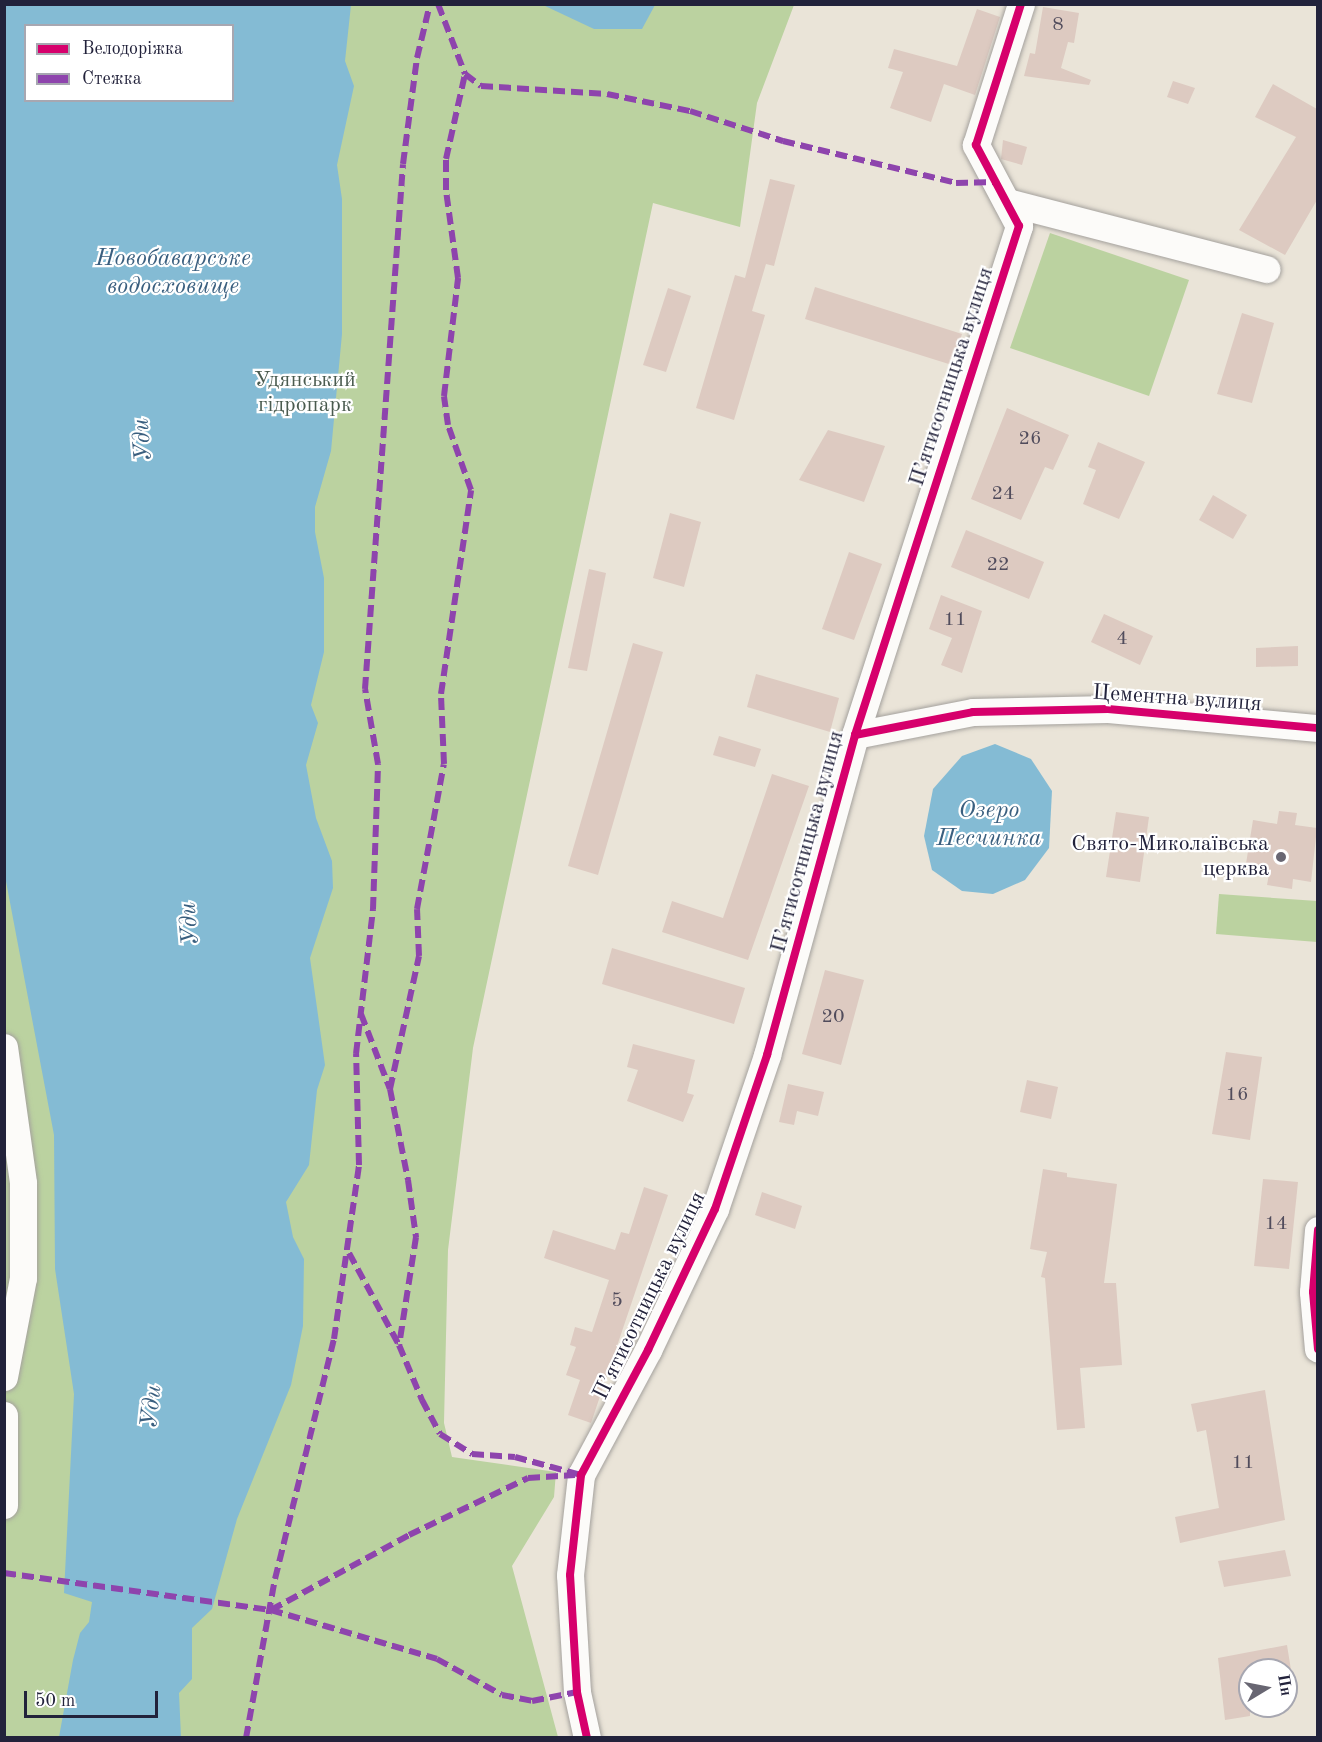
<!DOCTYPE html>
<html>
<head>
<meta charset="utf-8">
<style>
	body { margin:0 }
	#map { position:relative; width:1322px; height:1742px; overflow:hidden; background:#eae4d8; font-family:"Old Standard TT",serif }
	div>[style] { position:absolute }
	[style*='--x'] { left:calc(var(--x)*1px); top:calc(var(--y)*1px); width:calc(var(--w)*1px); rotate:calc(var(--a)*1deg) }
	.green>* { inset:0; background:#bbd2a0 }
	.water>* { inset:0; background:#84bbd4 }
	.building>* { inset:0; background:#ddcac1 }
	.roads { filter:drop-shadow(0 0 2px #a4a19d) drop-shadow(0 0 2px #a4a19d) }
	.minor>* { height:27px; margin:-13.5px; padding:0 13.5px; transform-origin:13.5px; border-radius:13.5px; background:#fcfbf9 }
	.quiet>* { height:6px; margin-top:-3px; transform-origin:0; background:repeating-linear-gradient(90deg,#8e44ad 0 12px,transparent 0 18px) }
	.cycleway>* { height:8px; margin:-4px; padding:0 4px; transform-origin:4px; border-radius:4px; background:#d6006c }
	.dots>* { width:16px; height:16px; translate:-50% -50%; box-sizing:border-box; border:3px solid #fff; border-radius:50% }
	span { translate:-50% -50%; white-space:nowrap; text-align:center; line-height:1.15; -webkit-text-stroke:4.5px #fff; paint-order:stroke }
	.number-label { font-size:20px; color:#514c5c }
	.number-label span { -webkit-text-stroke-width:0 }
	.street-label { font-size:22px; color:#22223b }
	.park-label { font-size:22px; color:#4a5b4f }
	.poi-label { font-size:22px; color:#22223b }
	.right { translate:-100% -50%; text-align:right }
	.water-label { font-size:24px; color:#3a5f7f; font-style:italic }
	.frame { position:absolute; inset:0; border:6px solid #22223b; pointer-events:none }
	.legend { position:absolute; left:24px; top:24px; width:210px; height:78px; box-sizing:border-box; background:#fff; border:2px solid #a7a7b1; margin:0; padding:8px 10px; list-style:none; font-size:18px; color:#22223b }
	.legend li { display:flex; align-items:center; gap:12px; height:30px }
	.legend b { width:30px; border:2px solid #a7a7b1 }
	.north { position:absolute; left:1238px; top:1658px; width:60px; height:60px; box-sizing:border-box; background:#fff; border:2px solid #a7a7b1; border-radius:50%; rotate:80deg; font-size:16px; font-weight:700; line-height:24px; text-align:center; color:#22223b }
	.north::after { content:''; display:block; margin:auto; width:21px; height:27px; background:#686672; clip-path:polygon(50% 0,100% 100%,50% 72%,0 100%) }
	.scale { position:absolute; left:24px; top:1691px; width:134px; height:27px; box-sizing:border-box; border:3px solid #22223b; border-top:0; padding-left:8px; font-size:18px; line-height:21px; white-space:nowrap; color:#22223b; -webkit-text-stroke:4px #fff; paint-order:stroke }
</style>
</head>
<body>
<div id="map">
	<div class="green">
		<i style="clip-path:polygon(evenodd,5px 5px,794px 5px,757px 103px,740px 227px,653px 203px,473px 1048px,448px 1250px,444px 1423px,452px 1457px,556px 1472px,554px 1497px,512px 1566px,558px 1737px,5px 1738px,5px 5px,26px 26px,232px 26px,232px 100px,26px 100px,26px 26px)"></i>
		<i style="clip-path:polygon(1050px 233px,1189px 280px,1149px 396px,1010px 348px)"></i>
		<i style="clip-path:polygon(1219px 894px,1317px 901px,1317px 942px,1216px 934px)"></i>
	</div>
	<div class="water">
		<i style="clip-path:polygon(evenodd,4px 5px,351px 5px,345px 61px,354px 86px,337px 165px,342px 199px,342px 334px,331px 451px,315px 507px,315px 532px,324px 578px,324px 652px,311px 705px,318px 723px,306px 765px,316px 818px,332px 861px,333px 888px,310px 958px,325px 1065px,317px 1090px,309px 1165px,286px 1202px,293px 1237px,304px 1259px,303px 1326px,291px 1385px,237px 1519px,212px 1609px,192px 1628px,192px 1679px,179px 1693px,181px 1737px,59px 1737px,73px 1660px,80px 1633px,89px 1622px,92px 1602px,64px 1593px,74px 1394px,55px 1269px,54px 1135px,5px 876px,4px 5px,26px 26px,232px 26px,232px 100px,26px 100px,26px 26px)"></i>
		<i style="clip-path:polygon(543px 5px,655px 4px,655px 5px,642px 29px,594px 29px)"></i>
		<i style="clip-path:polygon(995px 744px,1031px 759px,1052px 791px,1049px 848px,1025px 880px,993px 894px,962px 891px,932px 870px,924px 836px,933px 789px,962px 756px)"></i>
	</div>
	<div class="building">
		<i style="clip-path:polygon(1043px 7px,1079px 13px,1074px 43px,1068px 42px,1061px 68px,1091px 80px,1089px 85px,1024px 76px,1030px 53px,1035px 54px)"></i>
		<i style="clip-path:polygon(977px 9px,1000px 17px,975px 95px,944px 84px,931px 122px,890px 108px,903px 72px,888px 68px,894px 49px,957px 66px)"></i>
		<i style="clip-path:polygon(1173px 81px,1195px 88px,1188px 104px,1167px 97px)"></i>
		<i style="clip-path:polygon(1273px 84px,1317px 109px,1317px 200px,1285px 255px,1239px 230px,1296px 137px,1255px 117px)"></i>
		<i style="clip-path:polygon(1003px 140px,1027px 147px,1022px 165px,1001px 159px)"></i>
		<i style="clip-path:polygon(770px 179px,795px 185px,774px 266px,766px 264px,752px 311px,765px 315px,734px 420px,696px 408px,735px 275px,745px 278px)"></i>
		<i style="clip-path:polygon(815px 287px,962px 334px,952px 365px,805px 319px)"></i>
		<i style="clip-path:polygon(668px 288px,691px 296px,666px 372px,643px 365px)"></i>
		<i style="clip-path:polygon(1242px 313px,1274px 323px,1252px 403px,1217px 394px)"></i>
		<i style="clip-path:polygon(1007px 408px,1069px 435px,1053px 470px,1045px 467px,1021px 520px,971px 499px)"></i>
		<i style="clip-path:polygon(828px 430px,885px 446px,864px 502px,799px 480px)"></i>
		<i style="clip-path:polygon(1098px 442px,1145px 462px,1119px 519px,1083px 504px,1096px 470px,1088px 467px)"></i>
		<i style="clip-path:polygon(1213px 495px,1247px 515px,1233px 539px,1199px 520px)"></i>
		<i style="clip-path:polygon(670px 513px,701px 522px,684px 587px,653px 578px)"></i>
		<i style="clip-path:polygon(966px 530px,1044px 562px,1029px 599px,951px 567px)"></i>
		<i style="clip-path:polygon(849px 552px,882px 564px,854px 640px,822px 629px)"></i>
		<i style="clip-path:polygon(589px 569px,606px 573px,587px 671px,568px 668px)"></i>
		<i style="clip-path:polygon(941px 595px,982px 611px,962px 673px,941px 665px,952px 638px,929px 629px)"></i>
		<i style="clip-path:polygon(1104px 614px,1153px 636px,1140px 665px,1091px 642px)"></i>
		<i style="clip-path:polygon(633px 643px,663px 652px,598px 875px,568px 866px)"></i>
		<i style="clip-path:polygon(1298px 646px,1298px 666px,1256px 667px,1256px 648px)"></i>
		<i style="clip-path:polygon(756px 674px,839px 698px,830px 732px,747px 707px)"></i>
		<i style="clip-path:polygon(719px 736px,761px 749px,755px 767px,713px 755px)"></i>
		<i style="clip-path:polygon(772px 774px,809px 786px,748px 960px,662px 932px,672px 901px,723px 918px)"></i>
		<i style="clip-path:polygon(1279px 811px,1297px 813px,1295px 825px,1317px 828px,1311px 882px,1293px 879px,1292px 889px,1267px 885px,1269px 874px,1245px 870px,1253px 820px,1277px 824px)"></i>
		<i style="clip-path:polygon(1116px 812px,1149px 817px,1140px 882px,1106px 877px)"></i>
		<i style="clip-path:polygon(612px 948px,745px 988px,734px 1024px,602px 984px)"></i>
		<i style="clip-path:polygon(825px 970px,864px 980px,841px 1065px,802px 1054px)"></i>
		<i style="clip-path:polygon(633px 1044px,695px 1060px,687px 1093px,694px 1095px,683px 1122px,627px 1101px,638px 1070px,627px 1067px)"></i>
		<i style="clip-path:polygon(1226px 1052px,1262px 1057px,1250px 1140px,1212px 1134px)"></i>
		<i style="clip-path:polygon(1027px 1080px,1058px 1087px,1051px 1119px,1020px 1112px)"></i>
		<i style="clip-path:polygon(788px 1084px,824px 1092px,818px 1116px,797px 1111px,794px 1125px,779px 1122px)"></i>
		<i style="clip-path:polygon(1043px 1169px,1067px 1173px,1067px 1177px,1117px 1184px,1104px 1283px,1116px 1283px,1122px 1365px,1080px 1368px,1085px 1428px,1057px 1430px,1045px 1278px,1041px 1277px,1047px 1252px,1030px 1249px)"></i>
		<i style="clip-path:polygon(1263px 1179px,1298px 1182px,1289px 1269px,1254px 1266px)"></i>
		<i style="clip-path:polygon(644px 1187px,668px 1195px,591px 1423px,568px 1415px,580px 1380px,566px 1375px,576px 1347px,570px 1345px,575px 1327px,592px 1332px,609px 1280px,544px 1258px,553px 1230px,615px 1250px,621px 1232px,629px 1234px)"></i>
		<i style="clip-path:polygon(762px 1192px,802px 1206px,795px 1229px,755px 1215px)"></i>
		<i style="clip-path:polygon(1265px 1390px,1285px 1520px,1180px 1543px,1175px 1517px,1219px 1508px,1206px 1430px,1197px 1432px,1191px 1404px)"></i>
		<i style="clip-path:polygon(1285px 1550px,1291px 1576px,1224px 1587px,1218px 1561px)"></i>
		<i style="clip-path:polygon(1287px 1645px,1291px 1670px,1250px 1670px,1250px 1716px,1225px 1720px,1218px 1658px)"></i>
	</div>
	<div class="roads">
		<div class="minor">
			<i style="--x:1007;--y:202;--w:268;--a:14.5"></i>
			<i style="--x:855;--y:735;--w:120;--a:-11"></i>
			<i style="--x:973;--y:712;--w:135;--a:-1.3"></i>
			<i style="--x:1108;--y:709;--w:211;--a:5.2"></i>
			<i style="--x:4;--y:1047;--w:137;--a:82"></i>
			<i style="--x:23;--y:1183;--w:95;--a:90"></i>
			<i style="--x:23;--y:1278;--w:101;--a:100.9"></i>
			<i style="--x:1318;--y:1230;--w:62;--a:94.6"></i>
			<i style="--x:1313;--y:1292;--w:57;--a:85"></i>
			<i style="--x:4;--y:1415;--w:90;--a:90"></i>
			<i style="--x:587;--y:1738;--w:47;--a:-102.3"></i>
			<i style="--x:577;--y:1692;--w:117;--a:-93.4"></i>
			<i style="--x:570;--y:1575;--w:101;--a:-83.7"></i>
			<i style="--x:581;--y:1475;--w:142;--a:-61.8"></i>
			<i style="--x:648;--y:1350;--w:156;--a:-64.6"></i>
			<i style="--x:715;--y:1209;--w:163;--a:-71.3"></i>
			<i style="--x:767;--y:1055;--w:332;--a:-74.6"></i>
			<i style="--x:855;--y:735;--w:535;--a:-72.14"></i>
			<i style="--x:1019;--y:226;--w:92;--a:-118"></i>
			<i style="--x:976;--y:145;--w:148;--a:-72.3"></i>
		</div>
	</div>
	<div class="quiet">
		<i style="--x:438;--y:4;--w:75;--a:68.9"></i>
		<i style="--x:465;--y:74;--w:20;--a:37"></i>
		<i style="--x:481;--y:86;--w:126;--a:3.6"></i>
		<i style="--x:607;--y:94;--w:85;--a:11.6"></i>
		<i style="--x:690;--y:111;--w:98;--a:17.9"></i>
		<i style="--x:783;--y:141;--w:178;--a:13.6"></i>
		<i style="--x:956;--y:183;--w:40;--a:-1.4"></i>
		<i style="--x:361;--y:1014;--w:80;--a:68.9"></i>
		<i style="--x:390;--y:1089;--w:93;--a:78.8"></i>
		<i style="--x:408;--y:1180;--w:58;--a:82"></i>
		<i style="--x:416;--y:1237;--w:109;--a:98.9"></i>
		<i style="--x:399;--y:1345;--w:60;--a:67.3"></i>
		<i style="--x:422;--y:1400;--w:38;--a:62"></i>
		<i style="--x:440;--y:1434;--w:38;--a:32"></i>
		<i style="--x:472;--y:1454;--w:43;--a:4"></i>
		<i style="--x:515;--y:1457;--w:68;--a:15.3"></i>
		<i style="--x:390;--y:1089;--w:136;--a:-77.7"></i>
		<i style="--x:419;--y:956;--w:47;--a:-92.4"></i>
		<i style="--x:417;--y:909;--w:147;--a:-79.5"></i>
		<i style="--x:444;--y:764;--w:70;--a:-92.5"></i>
		<i style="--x:441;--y:694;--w:206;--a:-81.6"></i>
		<i style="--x:471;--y:490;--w:69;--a:-109.5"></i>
		<i style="--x:448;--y:425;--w:29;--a:-98"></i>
		<i style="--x:444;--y:396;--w:119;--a:-83.2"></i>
		<i style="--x:458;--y:278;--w:89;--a:-97.8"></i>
		<i style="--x:446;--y:190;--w:31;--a:-90"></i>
		<i style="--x:446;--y:159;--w:87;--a:-77.4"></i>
		<i style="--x:349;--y:1253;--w:105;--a:61.5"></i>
		<i style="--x:4;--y:1573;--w:270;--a:7.9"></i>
		<i style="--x:271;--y:1610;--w:173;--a:16.4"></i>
		<i style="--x:437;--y:1659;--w:74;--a:29"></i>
		<i style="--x:502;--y:1695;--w:31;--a:11"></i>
		<i style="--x:532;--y:1701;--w:46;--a:-11.3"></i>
		<i style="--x:271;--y:1610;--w:157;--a:-28.5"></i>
		<i style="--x:409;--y:1535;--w:132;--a:-25.6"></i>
		<i style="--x:528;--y:1478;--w:47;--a:-3.7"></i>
		<i style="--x:246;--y:1738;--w:162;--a:-79.7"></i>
		<i style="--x:275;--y:1579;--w:247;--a:-76.2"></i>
		<i style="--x:334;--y:1339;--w:176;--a:-81.8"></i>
		<i style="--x:359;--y:1165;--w:111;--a:-91.5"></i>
		<i style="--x:356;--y:1054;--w:146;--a:-83.3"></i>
		<i style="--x:373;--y:909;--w:145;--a:-88"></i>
		<i style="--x:378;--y:764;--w:76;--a:-99.8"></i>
		<i style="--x:365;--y:689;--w:526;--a:-85.86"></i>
		<i style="--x:403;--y:164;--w:107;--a:-82.5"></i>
		<i style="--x:417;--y:58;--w:56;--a:-76.5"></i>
	</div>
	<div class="cycleway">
		<i style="--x:855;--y:735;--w:120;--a:-11"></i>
		<i style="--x:973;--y:712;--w:135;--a:-1.3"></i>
		<i style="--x:1108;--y:709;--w:211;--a:5.2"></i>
		<i style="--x:1318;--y:1230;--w:62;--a:94.6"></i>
		<i style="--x:1313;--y:1292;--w:57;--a:85"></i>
		<i style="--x:587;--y:1738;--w:47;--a:-102.3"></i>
		<i style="--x:577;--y:1692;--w:117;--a:-93.4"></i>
		<i style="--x:570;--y:1575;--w:101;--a:-83.7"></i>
		<i style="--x:581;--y:1475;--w:142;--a:-61.8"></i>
		<i style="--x:648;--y:1350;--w:156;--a:-64.6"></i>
		<i style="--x:715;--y:1209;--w:163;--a:-71.3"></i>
		<i style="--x:767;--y:1055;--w:332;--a:-74.6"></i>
		<i style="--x:855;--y:735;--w:535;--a:-72.14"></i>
		<i style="--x:1019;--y:226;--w:92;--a:-118"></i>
		<i style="--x:976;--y:145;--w:148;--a:-72.3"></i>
	</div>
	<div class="dots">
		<i style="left:1281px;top:857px;background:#686672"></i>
	</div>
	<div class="number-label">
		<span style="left:1058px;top:25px">8</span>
		<span style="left:1030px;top:439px">26</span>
		<span style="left:1003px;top:494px">24</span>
		<span style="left:998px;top:565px">22</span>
		<span style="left:955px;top:620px">11</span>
		<span style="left:1122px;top:639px">4</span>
		<span style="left:833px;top:1017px">20</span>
		<span style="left:1237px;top:1095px">16</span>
		<span style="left:1276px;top:1224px">14</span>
		<span style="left:617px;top:1301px">5</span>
		<span style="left:1243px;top:1463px">11</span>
	</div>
	<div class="street-label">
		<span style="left:952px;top:377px;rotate:-72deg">П’ятисотницька вулиця</span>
		<span style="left:1177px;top:699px;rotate:4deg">Цементна вулиця</span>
		<span style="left:808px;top:842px;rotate:-75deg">П’ятисотницька вулиця</span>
		<span style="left:650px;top:1296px;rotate:-64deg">П’ятисотницька вулиця</span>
	</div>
	<div class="park-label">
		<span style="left:305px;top:393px">Удянський<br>гідропарк</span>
	</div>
	<div class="poi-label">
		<span class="right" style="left:1269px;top:857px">Свято-Миколаївська<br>церква</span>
	</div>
	<div class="water-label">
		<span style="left:173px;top:274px">Новобаварське<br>водосховище</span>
		<span style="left:144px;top:440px;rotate:-95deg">Уди</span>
		<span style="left:989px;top:826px">Озеро<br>Песчинка</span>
		<span style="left:191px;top:924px;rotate:-95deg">Уди</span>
		<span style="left:153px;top:1407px;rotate:-84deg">Уди</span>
	</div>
	<div class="frame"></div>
	<ul class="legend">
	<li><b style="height:8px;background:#d6006c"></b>Велодоріжка</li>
	<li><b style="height:8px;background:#8e44ad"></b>Стежка</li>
	</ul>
	<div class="north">Пн</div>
	<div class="scale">50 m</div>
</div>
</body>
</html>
